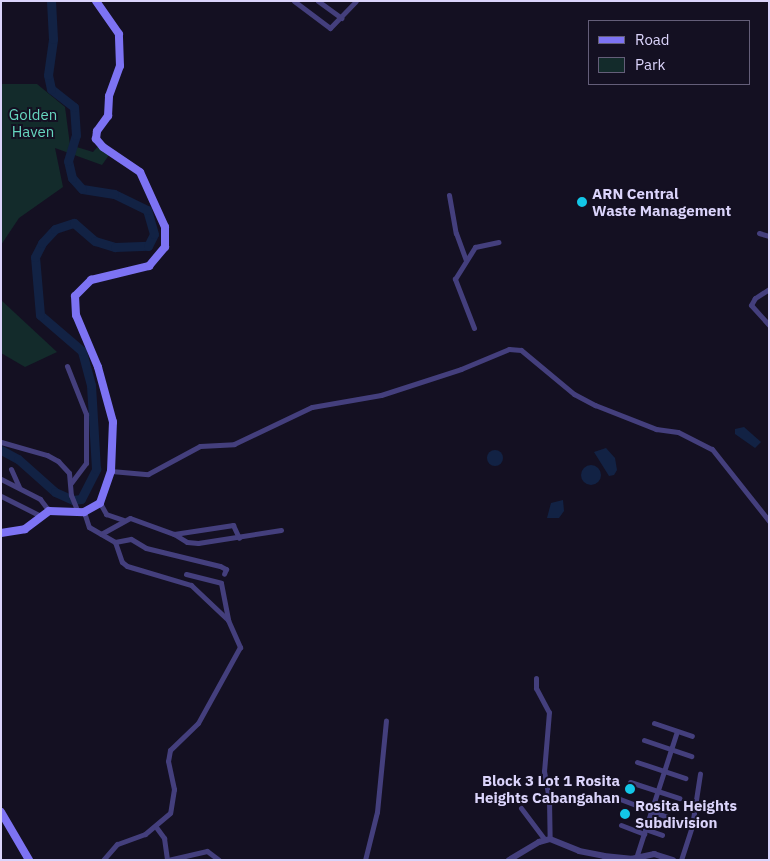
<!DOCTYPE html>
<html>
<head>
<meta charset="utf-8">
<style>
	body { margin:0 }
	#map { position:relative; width:770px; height:861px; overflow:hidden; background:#141022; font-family:"IBM Plex Sans",sans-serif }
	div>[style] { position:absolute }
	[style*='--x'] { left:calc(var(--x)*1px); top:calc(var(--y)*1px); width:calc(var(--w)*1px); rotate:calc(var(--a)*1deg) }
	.green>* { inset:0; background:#132b2b }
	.water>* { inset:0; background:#122244 }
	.round { border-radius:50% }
	.river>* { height:9px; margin:-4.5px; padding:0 4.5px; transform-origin:4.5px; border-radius:4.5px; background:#122244 }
	.minor>* { height:5px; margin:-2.5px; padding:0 2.5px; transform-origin:2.5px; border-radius:2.5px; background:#443f7d }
	.tertiary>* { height:6px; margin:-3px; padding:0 3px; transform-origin:3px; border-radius:3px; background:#443f7d }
	.secondary>* { height:8px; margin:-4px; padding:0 4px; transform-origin:4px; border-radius:4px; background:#7d73f3 }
	.dots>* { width:14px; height:14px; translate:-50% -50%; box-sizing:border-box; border:2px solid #141022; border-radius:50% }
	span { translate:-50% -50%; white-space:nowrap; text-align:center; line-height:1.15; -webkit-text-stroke:4px #141022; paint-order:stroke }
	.park-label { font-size:15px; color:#66d5bf }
	.poi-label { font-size:15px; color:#dbd4fb; font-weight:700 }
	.left { translate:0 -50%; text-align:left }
	.right { translate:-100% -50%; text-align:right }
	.frame { position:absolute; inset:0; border:2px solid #dbd4fb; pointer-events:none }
	.legend { position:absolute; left:588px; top:20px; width:162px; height:65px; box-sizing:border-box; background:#141022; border:1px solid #645e79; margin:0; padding:6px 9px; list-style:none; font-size:15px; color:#dbd4fb }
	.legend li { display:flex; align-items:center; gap:10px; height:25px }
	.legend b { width:25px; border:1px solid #645e79 }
</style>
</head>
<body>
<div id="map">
	<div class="green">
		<i style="clip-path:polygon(1px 84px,37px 84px,65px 107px,70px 145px,93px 152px,101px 143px,111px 152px,102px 165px,55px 148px,63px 187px,19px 218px,1px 245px)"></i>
		<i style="clip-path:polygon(1px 300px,57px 352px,25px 367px,1px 353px)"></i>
	</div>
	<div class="water">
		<i style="clip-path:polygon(744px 427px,761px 442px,755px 448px,735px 434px,735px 429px)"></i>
		<i style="clip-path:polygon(606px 448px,615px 458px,617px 470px,614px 475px,609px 476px,594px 452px)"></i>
		<i class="round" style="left:487px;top:450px;width:16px;height:16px"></i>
		<i class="round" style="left:581px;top:465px;width:20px;height:20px"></i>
		<i style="clip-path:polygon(563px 500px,564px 511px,559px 518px,547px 518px,551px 503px)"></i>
	</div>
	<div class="river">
		<i style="--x:1;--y:450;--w:19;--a:28"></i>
		<i style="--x:18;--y:459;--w:50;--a:41.7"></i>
		<i style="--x:55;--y:492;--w:20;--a:24"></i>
		<i style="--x:73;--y:500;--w:8;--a:-7"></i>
		<i style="--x:81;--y:499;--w:34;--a:-63"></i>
		<i style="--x:96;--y:469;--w:84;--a:-93.4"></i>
		<i style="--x:91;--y:385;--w:35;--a:-105"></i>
		<i style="--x:82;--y:351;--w:55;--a:-139.4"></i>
		<i style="--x:40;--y:315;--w:58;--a:-94.9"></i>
		<i style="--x:35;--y:257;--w:16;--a:-63"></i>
		<i style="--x:42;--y:243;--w:19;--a:-47"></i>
		<i style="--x:55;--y:229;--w:20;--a:-18"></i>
		<i style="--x:74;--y:223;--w:28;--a:41"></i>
		<i style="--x:95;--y:241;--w:21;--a:17"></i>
		<i style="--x:115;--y:247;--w:33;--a:-2"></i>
		<i style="--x:148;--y:246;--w:13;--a:-63"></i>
		<i style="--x:154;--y:234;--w:25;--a:-106"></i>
		<i style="--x:147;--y:210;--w:37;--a:-154"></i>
		<i style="--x:114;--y:194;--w:32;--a:-171"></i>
		<i style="--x:82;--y:189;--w:15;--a:-132"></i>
		<i style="--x:72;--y:178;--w:17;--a:-103"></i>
		<i style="--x:68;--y:161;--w:27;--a:-73"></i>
		<i style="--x:76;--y:135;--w:28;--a:-94"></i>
		<i style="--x:74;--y:107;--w:29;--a:-142"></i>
		<i style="--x:51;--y:89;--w:14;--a:-102"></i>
		<i style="--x:48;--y:75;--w:36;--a:-82"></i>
		<i style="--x:53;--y:39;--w:38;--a:-93"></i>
	</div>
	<div class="minor">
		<i style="--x:294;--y:1;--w:45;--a:36.9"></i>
		<i style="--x:330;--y:28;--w:37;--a:-46"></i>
		<i style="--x:318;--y:1;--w:29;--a:36"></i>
		<i style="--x:449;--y:195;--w:39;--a:80"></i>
		<i style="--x:456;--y:233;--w:29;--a:70"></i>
		<i style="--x:759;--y:233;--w:10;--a:17"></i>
		<i style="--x:769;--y:289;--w:17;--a:147"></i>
		<i style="--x:755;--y:298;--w:8;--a:120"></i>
		<i style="--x:751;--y:305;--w:27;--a:48"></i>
		<i style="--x:474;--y:328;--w:53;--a:-111.2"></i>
		<i style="--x:455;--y:279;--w:38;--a:-58"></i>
		<i style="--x:475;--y:247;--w:24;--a:-12"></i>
		<i style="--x:67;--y:366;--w:52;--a:68.4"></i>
		<i style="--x:86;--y:414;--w:49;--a:90"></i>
		<i style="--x:86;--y:463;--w:25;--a:127"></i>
		<i style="--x:1;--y:442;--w:48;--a:15.8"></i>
		<i style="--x:47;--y:455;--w:13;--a:29"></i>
		<i style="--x:58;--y:461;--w:16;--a:47"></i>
		<i style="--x:69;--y:473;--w:22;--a:85"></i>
		<i style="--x:71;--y:495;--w:18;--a:68"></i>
		<i style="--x:11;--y:469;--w:20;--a:66"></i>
		<i style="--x:111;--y:471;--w:37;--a:5"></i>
		<i style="--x:148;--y:474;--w:59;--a:-28.3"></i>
		<i style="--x:200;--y:446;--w:34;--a:-3"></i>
		<i style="--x:234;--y:444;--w:86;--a:-25.4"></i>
		<i style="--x:312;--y:407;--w:70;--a:-9.9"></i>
		<i style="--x:381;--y:395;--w:84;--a:-18"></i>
		<i style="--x:461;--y:369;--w:52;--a:-22.6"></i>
		<i style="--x:509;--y:349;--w:12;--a:5"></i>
		<i style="--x:521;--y:350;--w:69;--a:39.7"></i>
		<i style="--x:574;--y:394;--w:24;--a:28"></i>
		<i style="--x:595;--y:405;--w:66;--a:21.5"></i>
		<i style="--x:656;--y:429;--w:22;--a:8"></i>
		<i style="--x:678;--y:432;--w:38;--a:27"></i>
		<i style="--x:712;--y:449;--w:92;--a:51.6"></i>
		<i style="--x:1;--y:479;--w:44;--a:27.1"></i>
		<i style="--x:40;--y:499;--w:15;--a:53"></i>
		<i style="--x:1;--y:496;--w:45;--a:26.6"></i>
		<i style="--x:100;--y:503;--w:13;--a:61"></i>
		<i style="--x:106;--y:514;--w:18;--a:19"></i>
		<i style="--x:84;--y:512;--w:16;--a:72"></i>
		<i style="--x:89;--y:527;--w:30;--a:30"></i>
		<i style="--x:115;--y:542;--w:21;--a:71"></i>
		<i style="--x:122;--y:562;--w:6;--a:39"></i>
		<i style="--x:127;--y:566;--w:67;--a:16.5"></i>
		<i style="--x:191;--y:585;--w:51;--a:43.4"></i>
		<i style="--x:228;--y:620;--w:30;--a:66"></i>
		<i style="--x:240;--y:647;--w:87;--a:118.9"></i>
		<i style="--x:198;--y:723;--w:39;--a:136"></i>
		<i style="--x:170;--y:750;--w:11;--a:100"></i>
		<i style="--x:168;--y:761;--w:29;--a:78"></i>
		<i style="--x:174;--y:789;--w:24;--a:99"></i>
		<i style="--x:170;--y:813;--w:33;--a:140"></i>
		<i style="--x:145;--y:834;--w:30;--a:160"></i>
		<i style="--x:117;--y:844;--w:21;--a:131"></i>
		<i style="--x:101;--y:534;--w:33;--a:-29"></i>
		<i style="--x:130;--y:518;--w:47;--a:20"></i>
		<i style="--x:174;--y:534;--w:15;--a:32"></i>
		<i style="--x:187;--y:542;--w:11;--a:5"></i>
		<i style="--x:198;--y:543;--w:84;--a:-8.9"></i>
		<i style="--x:174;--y:534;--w:60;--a:-8.7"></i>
		<i style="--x:233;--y:525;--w:14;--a:65"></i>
		<i style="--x:115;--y:542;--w:16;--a:-11"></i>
		<i style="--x:131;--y:539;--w:17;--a:31"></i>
		<i style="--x:146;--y:548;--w:76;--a:13.7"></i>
		<i style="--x:220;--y:566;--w:7;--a:27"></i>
		<i style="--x:226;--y:569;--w:5;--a:112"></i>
		<i style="--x:186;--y:574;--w:36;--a:14"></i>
		<i style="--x:221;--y:583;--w:38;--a:79"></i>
		<i style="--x:536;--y:678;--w:10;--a:90"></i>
		<i style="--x:536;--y:688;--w:27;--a:62"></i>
		<i style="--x:549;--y:712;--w:59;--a:94.8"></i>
		<i style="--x:544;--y:771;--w:29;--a:80"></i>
		<i style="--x:549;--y:800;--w:39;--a:89"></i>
		<i style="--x:654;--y:723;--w:40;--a:18.9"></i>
		<i style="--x:644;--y:740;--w:50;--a:18.8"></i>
		<i style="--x:637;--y:762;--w:51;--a:18.4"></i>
		<i style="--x:630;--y:782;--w:52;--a:18.1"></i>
		<i style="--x:620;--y:799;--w:53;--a:20.8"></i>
		<i style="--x:521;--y:808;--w:40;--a:53"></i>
		<i style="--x:621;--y:825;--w:25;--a:21"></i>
		<i style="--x:156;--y:827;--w:14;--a:54"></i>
		<i style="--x:164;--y:838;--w:22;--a:82"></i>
		<i style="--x:645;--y:829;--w:18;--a:19"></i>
		<i style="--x:636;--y:858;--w:133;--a:-72.1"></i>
		<i style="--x:168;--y:860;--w:40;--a:-13"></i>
		<i style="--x:207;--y:851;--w:15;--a:37"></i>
		<i style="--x:365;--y:860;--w:49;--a:-76"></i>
		<i style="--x:377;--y:812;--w:92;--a:-84.4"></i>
		<i style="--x:681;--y:860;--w:36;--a:-72"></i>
		<i style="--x:692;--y:826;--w:53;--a:-81.3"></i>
	</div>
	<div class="tertiary">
		<i style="--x:509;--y:860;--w:35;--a:-31"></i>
		<i style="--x:539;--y:842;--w:11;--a:-15"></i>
		<i style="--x:550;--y:839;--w:31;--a:22"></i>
		<i style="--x:579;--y:851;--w:25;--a:11"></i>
		<i style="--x:604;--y:856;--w:27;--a:6"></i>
		<i style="--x:631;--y:859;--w:24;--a:-12"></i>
		<i style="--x:654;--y:854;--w:20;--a:18"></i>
	</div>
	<div class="secondary">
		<i style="--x:1;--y:533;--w:24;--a:-9"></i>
		<i style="--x:25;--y:529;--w:30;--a:-37"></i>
		<i style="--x:49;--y:511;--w:35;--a:2"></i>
		<i style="--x:84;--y:512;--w:18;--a:-29"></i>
		<i style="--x:100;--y:503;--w:34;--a:-71"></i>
		<i style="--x:111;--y:471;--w:49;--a:-87.7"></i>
		<i style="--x:113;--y:422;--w:57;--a:-105.3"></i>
		<i style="--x:98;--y:367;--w:56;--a:-112.9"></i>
		<i style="--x:76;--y:315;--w:19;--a:-93"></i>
		<i style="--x:75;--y:296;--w:23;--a:-45"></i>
		<i style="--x:91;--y:280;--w:60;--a:-13.6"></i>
		<i style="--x:149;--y:266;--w:25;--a:-50"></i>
		<i style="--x:165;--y:247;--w:20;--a:-90"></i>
		<i style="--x:165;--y:227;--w:60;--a:-114.4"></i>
		<i style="--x:140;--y:172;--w:45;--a:-146"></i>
		<i style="--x:103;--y:147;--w:11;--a:-131"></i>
		<i style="--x:96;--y:139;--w:8;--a:-83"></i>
		<i style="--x:97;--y:131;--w:19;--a:-54"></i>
		<i style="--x:108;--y:116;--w:20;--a:-87"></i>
		<i style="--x:109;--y:96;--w:32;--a:-70"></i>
		<i style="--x:120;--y:66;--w:32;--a:-92"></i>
		<i style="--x:119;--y:34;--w:40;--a:-124.9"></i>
		<i style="--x:1;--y:812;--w:56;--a:59.7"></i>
	</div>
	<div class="dots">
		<i style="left:582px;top:202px;background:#13c7e8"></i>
		<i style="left:630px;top:789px;background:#13c7e8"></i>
		<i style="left:625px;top:814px;background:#13c7e8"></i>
	</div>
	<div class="park-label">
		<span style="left:33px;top:123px">Golden<br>Haven</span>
	</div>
	<div class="poi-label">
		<span class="left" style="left:592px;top:202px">ARN Central<br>Waste Management</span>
		<span class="right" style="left:620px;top:789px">Block 3 Lot 1 Rosita<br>Heights Cabangahan</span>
		<span class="left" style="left:635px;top:814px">Rosita Heights<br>Subdivision</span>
	</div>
	<div class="frame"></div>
	<ul class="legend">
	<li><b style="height:6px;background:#7d73f3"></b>Road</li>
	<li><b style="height:14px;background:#132b2b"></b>Park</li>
	</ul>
</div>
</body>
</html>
